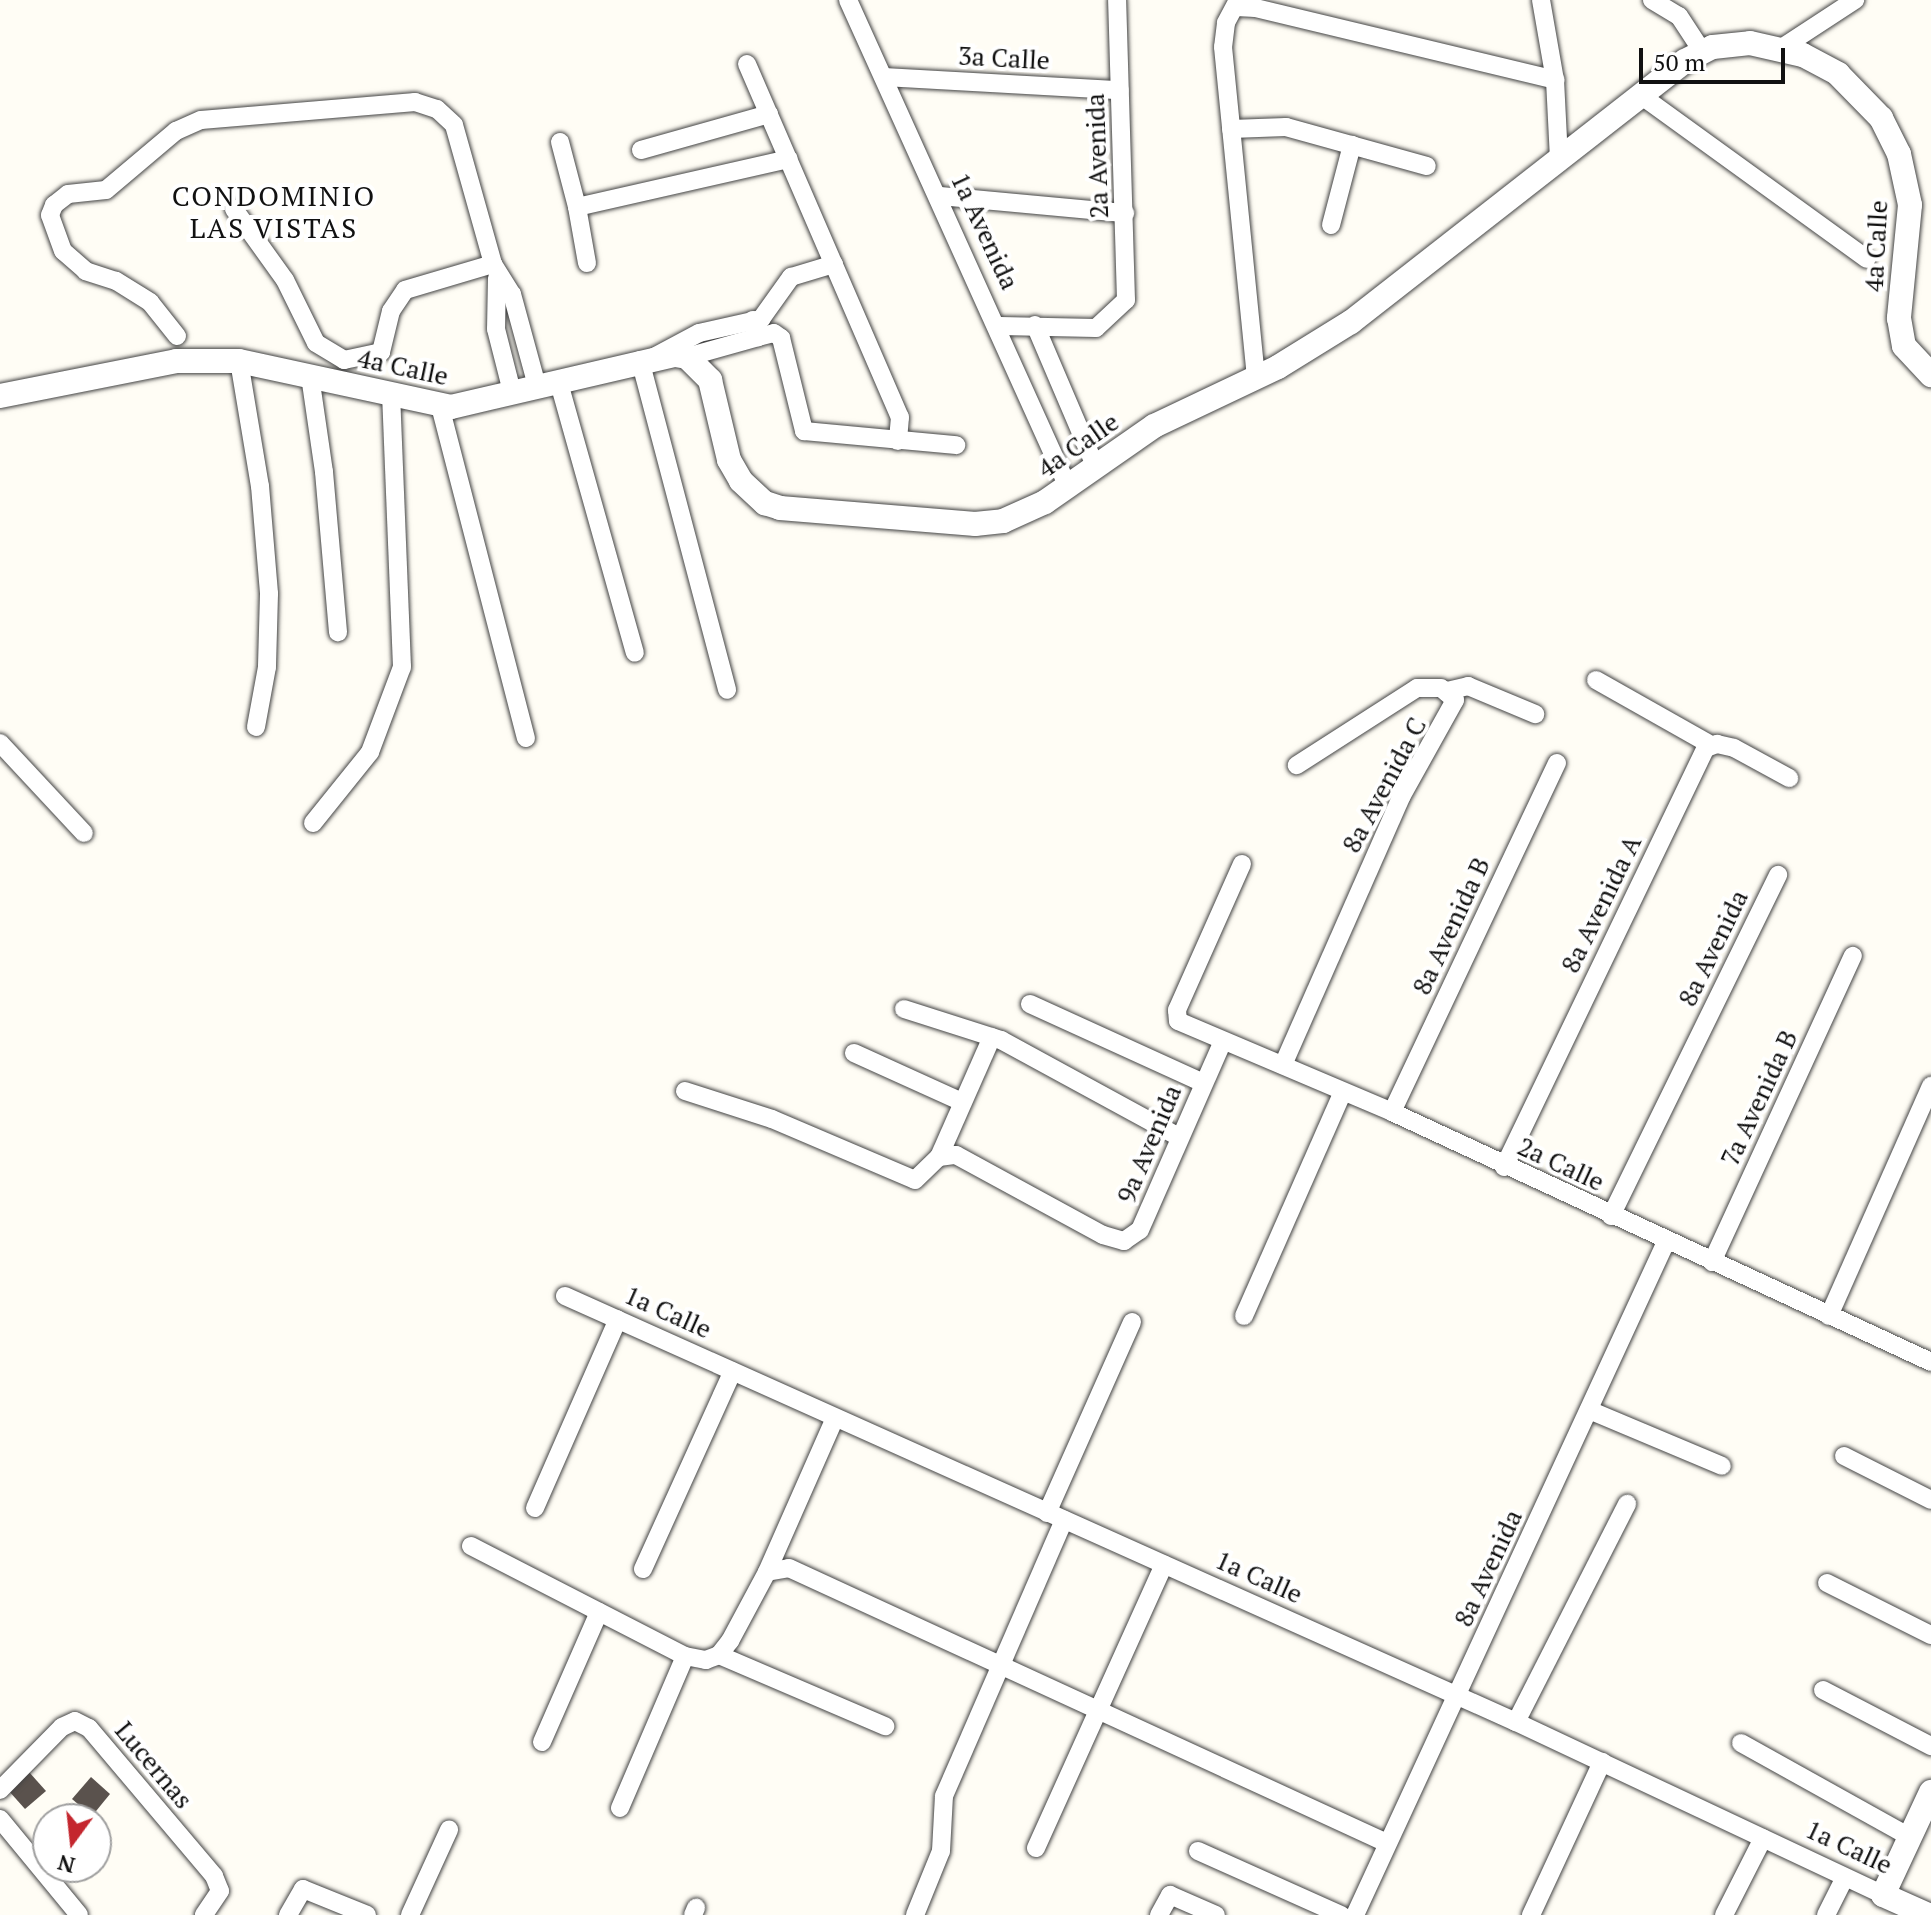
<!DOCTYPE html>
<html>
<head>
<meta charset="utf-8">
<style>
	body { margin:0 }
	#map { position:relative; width:1931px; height:1915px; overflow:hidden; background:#fffdf5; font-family:"PT Serif",serif }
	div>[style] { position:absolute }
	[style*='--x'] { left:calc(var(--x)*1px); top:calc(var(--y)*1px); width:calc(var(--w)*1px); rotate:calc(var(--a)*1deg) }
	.building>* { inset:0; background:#5a524d }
	.roads { filter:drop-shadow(0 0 2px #444) drop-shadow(0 0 2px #444) }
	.minor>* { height:18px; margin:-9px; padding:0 9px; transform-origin:9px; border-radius:9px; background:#fff }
	.tertiary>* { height:24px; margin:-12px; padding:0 12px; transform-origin:12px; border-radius:12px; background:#fff }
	span { translate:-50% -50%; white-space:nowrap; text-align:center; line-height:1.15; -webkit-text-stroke:8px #fff; paint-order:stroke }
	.street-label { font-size:26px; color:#111 }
	.neighbourhood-label { font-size:28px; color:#111; letter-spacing:2px }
	.north { position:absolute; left:32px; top:1803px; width:80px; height:80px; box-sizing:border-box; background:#fff; border:2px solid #a0a0a0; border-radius:50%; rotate:195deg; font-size:22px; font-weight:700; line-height:32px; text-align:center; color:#111 }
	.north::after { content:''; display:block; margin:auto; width:28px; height:36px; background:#c4262e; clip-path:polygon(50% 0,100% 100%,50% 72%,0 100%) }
	.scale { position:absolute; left:1639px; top:48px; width:146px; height:36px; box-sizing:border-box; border:4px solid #111; border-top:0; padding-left:10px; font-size:24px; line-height:28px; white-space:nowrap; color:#111; -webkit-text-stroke:6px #fff; paint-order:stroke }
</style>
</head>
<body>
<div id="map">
	<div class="building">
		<i style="clip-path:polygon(29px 1772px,46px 1791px,25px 1809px,8px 1790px)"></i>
		<i style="clip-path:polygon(91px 1777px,110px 1794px,92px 1816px,72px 1799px)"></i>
	</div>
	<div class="roads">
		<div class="minor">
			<i style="--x:848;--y:0;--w:534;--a:65.69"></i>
			<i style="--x:1238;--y:0;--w:26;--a:118"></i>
			<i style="--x:1226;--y:23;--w:24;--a:97"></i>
			<i style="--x:1223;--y:47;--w:334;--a:84.3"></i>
			<i style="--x:1541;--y:0;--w:81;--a:80.1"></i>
			<i style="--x:1555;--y:80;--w:78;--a:87.1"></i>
			<i style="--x:1652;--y:0;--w:31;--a:31"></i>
			<i style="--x:1679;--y:16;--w:42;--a:56.7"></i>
			<i style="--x:1236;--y:7;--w:20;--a:3"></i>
			<i style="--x:1256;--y:8;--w:308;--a:13.5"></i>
			<i style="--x:1780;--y:49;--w:90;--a:-33.2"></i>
			<i style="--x:747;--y:64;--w:385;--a:66.6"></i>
			<i style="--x:900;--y:417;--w:24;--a:95"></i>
			<i style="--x:884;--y:77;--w:236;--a:3.2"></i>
			<i style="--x:1639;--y:94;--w:281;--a:35.9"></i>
			<i style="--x:1231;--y:129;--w:55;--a:-2.1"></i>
			<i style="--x:1286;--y:127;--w:146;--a:15.5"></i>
			<i style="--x:560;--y:142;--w:67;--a:75.3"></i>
			<i style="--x:641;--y:150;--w:133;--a:-15.7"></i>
			<i style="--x:941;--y:196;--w:185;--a:5.3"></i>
			<i style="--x:234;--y:209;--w:87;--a:54.3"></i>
			<i style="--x:285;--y:280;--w:70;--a:63.8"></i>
			<i style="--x:316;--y:343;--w:33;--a:31"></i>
			<i style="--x:344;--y:360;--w:38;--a:-12"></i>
			<i style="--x:381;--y:352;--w:42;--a:-76.3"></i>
			<i style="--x:391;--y:311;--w:25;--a:-56"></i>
			<i style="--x:405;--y:290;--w:92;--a:-16.5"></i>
			<i style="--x:1331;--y:225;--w:83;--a:-75.3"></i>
			<i style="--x:587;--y:263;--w:57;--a:-100.1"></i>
			<i style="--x:577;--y:207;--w:217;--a:-12.8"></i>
			<i style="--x:497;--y:278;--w:51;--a:91.1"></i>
			<i style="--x:496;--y:329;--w:65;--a:75.7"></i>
			<i style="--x:753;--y:320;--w:18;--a:74"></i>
			<i style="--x:758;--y:337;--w:16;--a:-14"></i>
			<i style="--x:774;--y:333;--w:9;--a:36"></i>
			<i style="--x:781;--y:338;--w:96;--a:76.1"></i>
			<i style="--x:804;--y:431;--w:153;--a:5.3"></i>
			<i style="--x:1035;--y:325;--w:155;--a:66.9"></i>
			<i style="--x:1000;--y:326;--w:96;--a:1.2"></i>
			<i style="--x:1096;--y:328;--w:41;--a:-43"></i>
			<i style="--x:1126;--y:300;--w:300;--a:-91.7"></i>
			<i style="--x:177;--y:336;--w:43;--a:-128.5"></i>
			<i style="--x:150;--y:302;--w:40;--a:-148"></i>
			<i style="--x:116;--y:281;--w:32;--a:-162"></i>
			<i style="--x:86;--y:271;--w:30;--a:-139"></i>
			<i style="--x:63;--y:251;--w:38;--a:-110"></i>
			<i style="--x:50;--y:215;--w:11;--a:-68"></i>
			<i style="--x:54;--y:205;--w:18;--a:-38"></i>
			<i style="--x:68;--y:194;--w:38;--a:-6"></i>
			<i style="--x:106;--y:190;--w:92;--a:-40.1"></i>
			<i style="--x:176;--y:131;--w:27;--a:-24"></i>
			<i style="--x:201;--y:120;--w:215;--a:-4.8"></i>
			<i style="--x:415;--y:102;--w:23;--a:18"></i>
			<i style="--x:437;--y:109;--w:23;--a:43"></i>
			<i style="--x:454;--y:125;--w:144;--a:74.3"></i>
			<i style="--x:493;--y:264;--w:36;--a:58"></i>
			<i style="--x:512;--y:294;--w:95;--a:74.8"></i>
			<i style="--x:654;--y:357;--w:51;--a:-28.1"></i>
			<i style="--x:699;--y:333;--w:64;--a:-12.7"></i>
			<i style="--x:761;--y:319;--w:52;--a:-54.5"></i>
			<i style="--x:791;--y:277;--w:45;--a:-16.8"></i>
			<i style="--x:687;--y:357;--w:74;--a:-15.7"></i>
			<i style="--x:640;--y:360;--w:341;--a:75.2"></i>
			<i style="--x:239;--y:361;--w:127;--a:80.5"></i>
			<i style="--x:260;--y:486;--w:108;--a:85.2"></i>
			<i style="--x:269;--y:594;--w:73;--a:91.6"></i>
			<i style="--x:267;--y:667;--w:61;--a:100.4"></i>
			<i style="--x:310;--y:376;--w:97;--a:81.7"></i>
			<i style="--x:324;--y:472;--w:161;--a:85"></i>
			<i style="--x:559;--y:383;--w:280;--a:74.3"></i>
			<i style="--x:440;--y:406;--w:343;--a:75.5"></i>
			<i style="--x:1596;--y:680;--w:132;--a:29.5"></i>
			<i style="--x:1447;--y:691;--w:22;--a:-13"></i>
			<i style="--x:1468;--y:686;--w:73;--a:22.7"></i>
			<i style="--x:0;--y:743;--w:123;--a:47"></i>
			<i style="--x:313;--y:823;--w:91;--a:-51.2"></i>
			<i style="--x:370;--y:752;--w:91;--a:-69.4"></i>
			<i style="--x:402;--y:667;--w:271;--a:-92.3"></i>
			<i style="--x:1242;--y:864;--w:160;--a:114"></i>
			<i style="--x:1177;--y:1010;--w:11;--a:85"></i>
			<i style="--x:1178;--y:1021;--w:233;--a:23"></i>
			<i style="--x:1392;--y:1112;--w:594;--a:24.88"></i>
			<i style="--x:1030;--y:1004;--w:190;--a:24.5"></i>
			<i style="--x:904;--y:1009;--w:102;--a:17.7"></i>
			<i style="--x:1001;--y:1040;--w:203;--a:28.6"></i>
			<i style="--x:854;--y:1053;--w:116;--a:24.4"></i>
			<i style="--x:1283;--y:1065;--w:293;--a:-66.2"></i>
			<i style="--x:1401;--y:797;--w:111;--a:-60.9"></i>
			<i style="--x:1455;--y:700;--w:18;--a:-139"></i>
			<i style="--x:1441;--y:688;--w:24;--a:180"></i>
			<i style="--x:1417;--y:688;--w:143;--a:147.3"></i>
			<i style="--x:685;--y:1091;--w:91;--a:17.8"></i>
			<i style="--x:772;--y:1119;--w:155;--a:23.1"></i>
			<i style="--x:915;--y:1180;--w:33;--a:-44"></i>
			<i style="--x:939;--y:1157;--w:17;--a:-7"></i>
			<i style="--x:956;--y:1155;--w:167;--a:28.6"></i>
			<i style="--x:1103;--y:1235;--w:22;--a:16"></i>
			<i style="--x:1124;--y:1241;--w:19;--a:-35"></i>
			<i style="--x:1140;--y:1230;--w:206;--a:-66.3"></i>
			<i style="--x:1392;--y:1112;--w:386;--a:-64.7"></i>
			<i style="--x:939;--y:1157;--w:131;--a:-66.2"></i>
			<i style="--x:1504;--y:1167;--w:465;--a:-64.3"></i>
			<i style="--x:1706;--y:748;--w:12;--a:-20"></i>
			<i style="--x:1717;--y:744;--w:17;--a:13"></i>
			<i style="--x:1734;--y:748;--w:63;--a:28.6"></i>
			<i style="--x:1611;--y:1216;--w:380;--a:-63.9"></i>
			<i style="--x:1712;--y:1262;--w:337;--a:-65.3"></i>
			<i style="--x:565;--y:1296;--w:1042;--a:24.13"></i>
			<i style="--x:1516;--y:1722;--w:406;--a:25.2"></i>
			<i style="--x:1244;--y:1316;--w:245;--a:-66.2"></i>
			<i style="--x:1829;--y:1316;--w:252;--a:-66.1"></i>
			<i style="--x:1589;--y:1410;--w:144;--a:22.8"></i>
			<i style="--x:1844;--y:1456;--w:97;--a:26.8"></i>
			<i style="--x:535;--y:1508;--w:206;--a:-66.3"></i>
			<i style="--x:1047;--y:1513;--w:209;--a:-66"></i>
			<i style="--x:471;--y:1546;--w:241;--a:27.2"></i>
			<i style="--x:685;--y:1656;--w:21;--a:11"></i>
			<i style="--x:706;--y:1660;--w:14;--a:-21"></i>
			<i style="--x:719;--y:1655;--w:18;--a:-52"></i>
			<i style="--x:730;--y:1641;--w:78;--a:-61.8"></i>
			<i style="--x:767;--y:1572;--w:22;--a:-10"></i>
			<i style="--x:789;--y:1568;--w:658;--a:24.7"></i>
			<i style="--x:643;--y:1569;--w:217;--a:-65.6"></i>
			<i style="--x:767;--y:1572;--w:168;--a:-66.2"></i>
			<i style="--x:1827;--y:1583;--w:116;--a:26.6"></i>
			<i style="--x:719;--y:1655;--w:181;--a:23.2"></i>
			<i style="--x:1823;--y:1690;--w:122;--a:27.4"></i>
			<i style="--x:1516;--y:1722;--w:245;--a:-63"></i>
			<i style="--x:542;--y:1742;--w:142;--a:-66.3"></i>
			<i style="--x:1741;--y:1743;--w:193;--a:29.1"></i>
			<i style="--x:0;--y:1790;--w:88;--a:-45.5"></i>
			<i style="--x:62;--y:1727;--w:14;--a:-25"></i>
			<i style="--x:75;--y:1721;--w:16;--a:27"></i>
			<i style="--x:89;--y:1728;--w:194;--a:49.8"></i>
			<i style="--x:214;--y:1876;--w:16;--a:68"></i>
			<i style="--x:220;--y:1891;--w:29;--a:124"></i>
			<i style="--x:620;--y:1808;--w:165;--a:-66.8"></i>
			<i style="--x:0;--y:1819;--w:124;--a:50.5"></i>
			<i style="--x:1036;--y:1848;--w:311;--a:-65.7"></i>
			<i style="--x:1198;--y:1851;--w:157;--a:24.1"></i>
			<i style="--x:288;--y:1915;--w:30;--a:-60"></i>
			<i style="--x:303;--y:1889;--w:69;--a:22.1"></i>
			<i style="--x:410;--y:1915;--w:94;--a:-65.4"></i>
			<i style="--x:693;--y:1915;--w:8;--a:-67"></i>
			<i style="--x:915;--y:1915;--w:69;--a:-67.9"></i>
			<i style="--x:941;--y:1851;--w:55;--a:-86.9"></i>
			<i style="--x:944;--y:1796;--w:301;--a:-66.5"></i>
			<i style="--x:1159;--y:1915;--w:23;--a:-61"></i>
			<i style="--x:1170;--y:1895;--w:50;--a:23.5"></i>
			<i style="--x:1355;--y:1915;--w:741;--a:-65.2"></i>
			<i style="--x:1531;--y:1915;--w:169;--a:-65.1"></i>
			<i style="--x:1724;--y:1915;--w:86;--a:-63.1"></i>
			<i style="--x:1826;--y:1915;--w:42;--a:-63.4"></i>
		</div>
		<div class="tertiary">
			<i style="--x:0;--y:396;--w:179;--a:-11.2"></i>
			<i style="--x:176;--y:361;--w:63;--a:0"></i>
			<i style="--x:239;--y:361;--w:217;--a:12.2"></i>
			<i style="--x:451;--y:407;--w:230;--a:-13.1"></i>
			<i style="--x:675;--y:355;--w:12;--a:9"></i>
			<i style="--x:687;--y:357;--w:33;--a:45"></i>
			<i style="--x:710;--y:380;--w:82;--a:76.6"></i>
			<i style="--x:729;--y:460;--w:24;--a:60"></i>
			<i style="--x:741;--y:481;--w:33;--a:43"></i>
			<i style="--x:765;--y:503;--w:16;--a:18"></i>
			<i style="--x:780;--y:508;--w:196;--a:4.7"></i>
			<i style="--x:975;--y:524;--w:28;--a:-6"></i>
			<i style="--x:1003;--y:521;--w:46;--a:-24.3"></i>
			<i style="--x:1045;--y:502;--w:133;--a:-34.9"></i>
			<i style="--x:1154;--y:426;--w:137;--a:-25.4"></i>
			<i style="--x:1278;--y:367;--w:86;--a:-31.7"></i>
			<i style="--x:1351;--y:322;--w:424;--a:-38"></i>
			<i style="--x:1685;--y:61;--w:31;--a:-27"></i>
			<i style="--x:1713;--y:47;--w:37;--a:-6"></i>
			<i style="--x:1750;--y:43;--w:54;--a:12.8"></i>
			<i style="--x:1803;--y:55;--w:40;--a:28"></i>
			<i style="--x:1838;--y:74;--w:62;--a:45.7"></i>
			<i style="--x:1881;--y:118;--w:40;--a:63.4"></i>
			<i style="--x:1899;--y:154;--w:52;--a:77.8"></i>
			<i style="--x:1910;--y:205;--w:114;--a:95.6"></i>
			<i style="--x:1899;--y:318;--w:28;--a:80"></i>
			<i style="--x:1904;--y:346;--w:40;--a:47"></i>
			<i style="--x:1928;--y:1915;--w:49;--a:-156"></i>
			<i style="--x:1883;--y:1895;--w:114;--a:-65"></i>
		</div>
	</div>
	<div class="street-label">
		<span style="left:1004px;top:58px;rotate:3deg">3a Calle</span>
		<span style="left:1097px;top:156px;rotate:-92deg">2a Avenida</span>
		<span style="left:985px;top:231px;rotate:65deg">1a Avenida</span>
		<span style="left:1876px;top:246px;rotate:-87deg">4a Calle</span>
		<span style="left:403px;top:367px;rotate:12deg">4a Calle</span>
		<span style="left:1078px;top:445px;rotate:-35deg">4a Calle</span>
		<span style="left:1384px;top:785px;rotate:-62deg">8a Avenida C</span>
		<span style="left:1601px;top:904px;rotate:-64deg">8a Avenida A</span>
		<span style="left:1451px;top:926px;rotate:-65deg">8a Avenida B</span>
		<span style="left:1713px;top:948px;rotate:-64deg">8a Avenida</span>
		<span style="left:1759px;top:1098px;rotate:-65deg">7a Avenida B</span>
		<span style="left:1149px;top:1144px;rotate:-67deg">9a Avenida</span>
		<span style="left:1561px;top:1164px;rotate:25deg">2a Calle</span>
		<span style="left:668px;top:1312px;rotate:24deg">1a Calle</span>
		<span style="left:1488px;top:1568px;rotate:-65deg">8a Avenida</span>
		<span style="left:1259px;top:1577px;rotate:24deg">1a Calle</span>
		<span style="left:154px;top:1765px;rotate:50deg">Lucernas</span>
		<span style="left:1849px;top:1847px;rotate:25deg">1a Calle</span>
	</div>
	<div class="neighbourhood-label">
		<span style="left:274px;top:212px">CONDOMINIO<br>LAS VISTAS</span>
	</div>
	<div class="north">N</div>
	<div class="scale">50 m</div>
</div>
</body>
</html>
